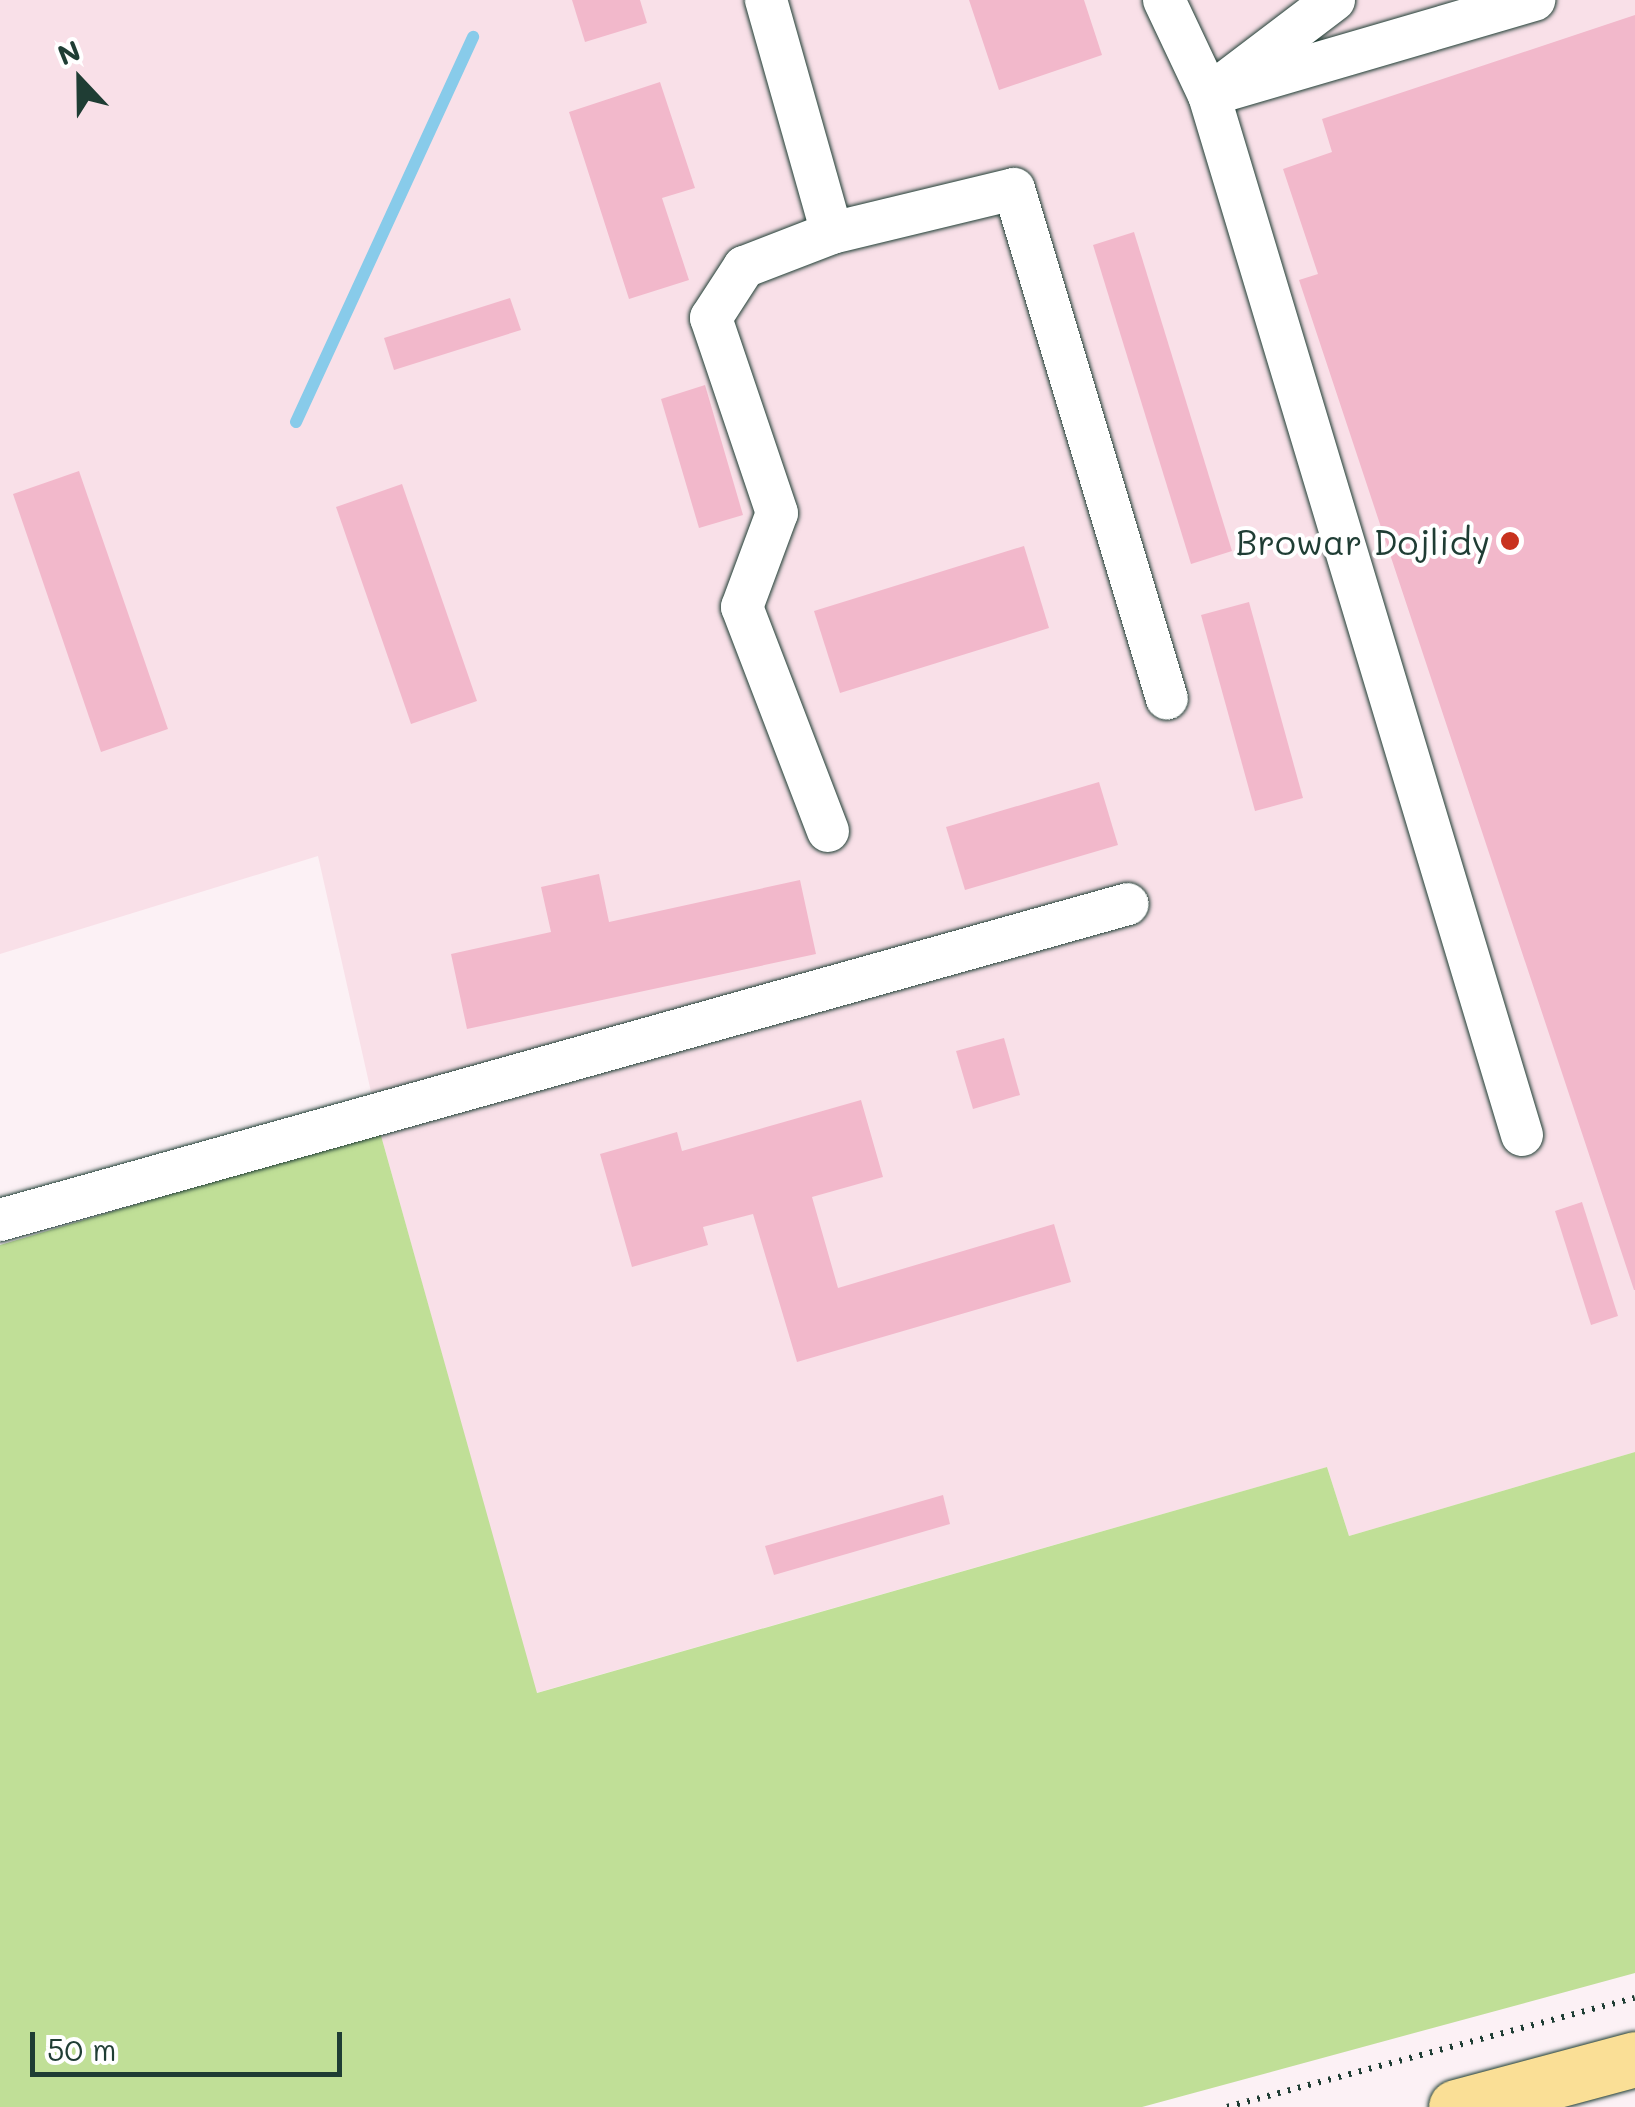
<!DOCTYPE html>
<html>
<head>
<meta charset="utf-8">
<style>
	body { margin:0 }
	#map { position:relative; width:1635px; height:2107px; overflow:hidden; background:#fcf1f5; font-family:Mali,sans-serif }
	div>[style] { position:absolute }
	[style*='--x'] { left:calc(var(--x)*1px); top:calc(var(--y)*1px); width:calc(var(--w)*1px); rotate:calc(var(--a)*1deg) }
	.built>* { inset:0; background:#f9e0e8 }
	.green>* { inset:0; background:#c0df97 }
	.stream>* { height:12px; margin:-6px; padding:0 6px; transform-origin:6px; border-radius:6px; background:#88cbea }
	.building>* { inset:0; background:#f2b8cb }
	.path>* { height:6px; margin-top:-3px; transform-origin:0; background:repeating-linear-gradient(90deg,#1f3d34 0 2.5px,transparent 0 10.5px) }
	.roads { filter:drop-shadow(0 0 2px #1f3d34) drop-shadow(0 0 2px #1f3d34) }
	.minor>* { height:42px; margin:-21px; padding:0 21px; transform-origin:21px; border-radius:21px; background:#fff }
	.major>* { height:55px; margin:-27.5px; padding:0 27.5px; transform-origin:27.5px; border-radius:27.5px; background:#fadf96 }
	.dots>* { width:28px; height:28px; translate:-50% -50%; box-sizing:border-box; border:5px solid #fff; border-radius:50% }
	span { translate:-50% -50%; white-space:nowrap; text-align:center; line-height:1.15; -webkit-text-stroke:8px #fff; paint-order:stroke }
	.poi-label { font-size:35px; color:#1f3d34 }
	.right { translate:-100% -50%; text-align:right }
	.north { position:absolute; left:30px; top:30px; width:100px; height:100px; -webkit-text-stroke:8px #fff; paint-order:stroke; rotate:338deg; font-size:28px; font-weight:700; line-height:40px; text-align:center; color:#1f3d34 }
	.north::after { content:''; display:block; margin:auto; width:35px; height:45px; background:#1f3d34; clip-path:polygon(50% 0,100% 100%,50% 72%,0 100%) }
	.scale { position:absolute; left:30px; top:2032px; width:312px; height:45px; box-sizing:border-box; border:5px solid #1f3d34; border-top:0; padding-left:12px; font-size:30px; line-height:35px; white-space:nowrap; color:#1f3d34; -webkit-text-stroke:8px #fff; paint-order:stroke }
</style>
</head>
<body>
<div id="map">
	<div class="built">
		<i style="clip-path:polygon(0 0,1635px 0,1635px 1452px,1349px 1536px,1327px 1467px,536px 1693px,380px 1132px,318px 856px,0 954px)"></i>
	</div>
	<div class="green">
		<i style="clip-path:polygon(380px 1132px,537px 1693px,1327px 1467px,1349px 1536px,1635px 1452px,1635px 1973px,1142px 2107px,0 2107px,0 1245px)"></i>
	</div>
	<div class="stream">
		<i style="--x:296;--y:422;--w:424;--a:-65.3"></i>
	</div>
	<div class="building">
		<i style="clip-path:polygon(572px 0,640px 0,647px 23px,585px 42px)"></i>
		<i style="clip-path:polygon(969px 0,1084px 0,1102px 55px,999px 90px)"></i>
		<i style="clip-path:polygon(1635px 15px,1635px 1290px,1634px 1290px,1299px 280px,1318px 274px,1283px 169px,1332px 152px,1322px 119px)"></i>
		<i style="clip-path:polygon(660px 82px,695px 188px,662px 198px,689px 280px,629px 299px,569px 112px)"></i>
		<i style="clip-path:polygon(1134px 232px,1232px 551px,1191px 564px,1093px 245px)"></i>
		<i style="clip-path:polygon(510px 298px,521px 330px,394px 370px,384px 338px)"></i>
		<i style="clip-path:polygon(705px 385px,743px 515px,699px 528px,661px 399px)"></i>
		<i style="clip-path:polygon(79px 471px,168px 729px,101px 752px,13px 494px)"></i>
		<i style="clip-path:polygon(402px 484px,477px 701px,411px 724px,336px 507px)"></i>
		<i style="clip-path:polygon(1024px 546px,1049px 628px,840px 693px,814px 611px)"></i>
		<i style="clip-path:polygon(1249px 602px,1303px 798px,1255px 811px,1201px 615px)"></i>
		<i style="clip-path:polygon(1099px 782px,1118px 845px,965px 890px,946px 827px)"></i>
		<i style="clip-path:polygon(599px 874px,609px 922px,800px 880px,816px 954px,467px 1029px,451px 954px,551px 932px,541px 887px)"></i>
		<i style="clip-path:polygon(1004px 1038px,1020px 1095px,973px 1109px,956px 1051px)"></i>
		<i style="clip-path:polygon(861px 1100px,883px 1177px,812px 1197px,838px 1288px,1054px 1224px,1071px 1282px,797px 1362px,753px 1214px,703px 1227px,708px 1245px,632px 1267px,600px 1154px,677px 1132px,682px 1151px)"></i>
		<i style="clip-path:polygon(1582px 1202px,1618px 1316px,1591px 1325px,1555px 1211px)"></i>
		<i style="clip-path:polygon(943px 1495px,950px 1524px,774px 1575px,765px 1546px)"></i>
	</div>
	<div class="path">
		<i style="--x:1227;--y:2107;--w:422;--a:-15"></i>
	</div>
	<div class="roads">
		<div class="minor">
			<i style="--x:766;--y:0;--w:242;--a:74.2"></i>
			<i style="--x:1164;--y:0;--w:105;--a:64.7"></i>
			<i style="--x:1209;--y:95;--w:157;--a:-37.2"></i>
			<i style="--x:828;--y:831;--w:240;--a:-111"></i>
			<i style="--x:742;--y:607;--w:100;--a:-69.6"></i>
			<i style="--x:777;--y:513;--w:206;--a:-108.7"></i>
			<i style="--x:711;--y:318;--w:61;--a:-57.1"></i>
			<i style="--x:744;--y:267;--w:94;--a:-21.1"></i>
			<i style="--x:832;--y:233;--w:187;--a:-13.6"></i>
			<i style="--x:1014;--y:189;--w:532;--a:73.3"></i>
			<i style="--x:1522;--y:1135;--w:1086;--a:-106.75"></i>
			<i style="--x:1209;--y:95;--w:339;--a:-16.3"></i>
			<i style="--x:0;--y:1220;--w:1171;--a:-15.65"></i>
		</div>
		<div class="major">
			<i style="--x:1456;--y:2107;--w:185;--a:-15"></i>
		</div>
	</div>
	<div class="dots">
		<i style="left:1510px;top:541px;background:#c8321e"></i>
	</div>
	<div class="poi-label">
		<span class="right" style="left:1490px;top:541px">Browar Dojlidy</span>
	</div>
	<div class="north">N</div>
	<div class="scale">50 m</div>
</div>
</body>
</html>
